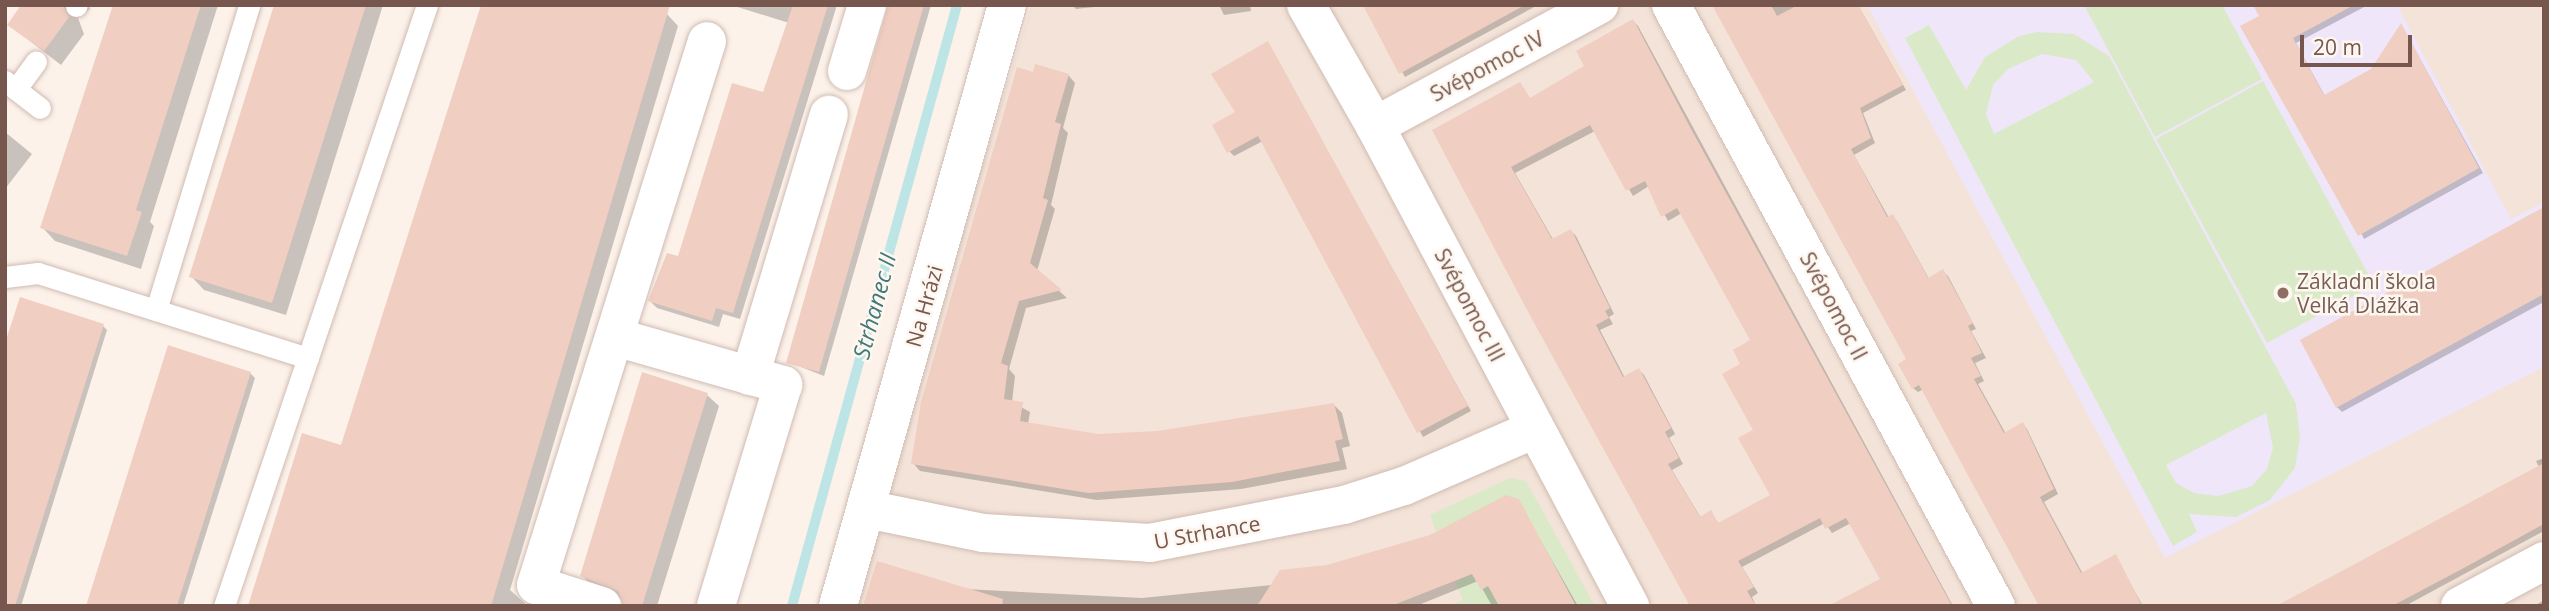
<!DOCTYPE html>
<html>
<head>
<meta charset="utf-8">
<style>
	body { margin:0 }
	#map { position:relative; width:2549px; height:611px; overflow:hidden; background:#fcf2ea; font-family:"Open Sans",sans-serif }
	div>[style] { position:absolute }
	[style*='--x'] { left:calc(var(--x)*1px); top:calc(var(--y)*1px); width:calc(var(--w)*1px); rotate:calc(var(--a)*1deg) }
	.residential>* { inset:0; background:#f3e3d8 }
	.education>* { inset:0; background:#efe6f9 }
	.green>* { inset:0; background:#daeac8 }
	.shadow>* { inset:0; background:#0003 }
	.stream>* { height:10px; margin:-5px; padding:0 5px; transform-origin:5px; border-radius:5px; background:#bee5e5 }
	.building>* { inset:0; background:#f1cec2 }
	.roads { filter:drop-shadow(0 0 2px #d0bbb2) drop-shadow(0 0 2px #d0bbb2) }
	.lane>* { height:21px; margin:-10.5px; padding:0 10.5px; transform-origin:10.5px; border-radius:10.5px; background:#fff }
	.street>* { height:38px; margin:-19px; padding:0 19px; transform-origin:19px; border-radius:19px; background:#fff }
	.dots>* { width:19px; height:19px; translate:-50% -50%; box-sizing:border-box; border:4px solid #fef7f0; border-radius:50% }
	span { translate:-50% -50%; white-space:nowrap; text-align:center; line-height:1.15; -webkit-text-stroke:5px #fef7f0; paint-order:stroke }
	.street-label { font-size:21px; color:#76564d }
	.education-label { font-size:21px; color:#785e54 }
	.left { translate:0 -50%; text-align:left }
	.water-label { font-size:23px; color:#41797b; font-style:italic }
	.frame { position:absolute; inset:0; border:7px solid #76564d; pointer-events:none }
	.scale { position:absolute; left:2300px; top:35px; width:112px; height:32px; box-sizing:border-box; border:4px solid #76564d; border-top:0; padding-left:9px; font-size:21px; line-height:24px; white-space:nowrap; color:#76564d; -webkit-text-stroke:5px #fef7f0; paint-order:stroke }
</style>
</head>
<body>
<div id="map">
	<div class="residential">
		<i style="clip-path:polygon(1031px 5px,2544px 5px,2544px 606px,849px 606px)"></i>
	</div>
	<div class="education">
		<i style="clip-path:polygon(1867px 5px,2397px 5px,2511px 219px,2544px 202px,2544px 367px,2165px 558px)"></i>
	</div>
	<div class="green">
		<i style="clip-path:polygon(2084px 5px,2222px 5px,2262px 79px,2155px 137px)"></i>
		<i style="clip-path:polygon(evenodd,1929px 25px,1966px 90px,1985px 57px,2019px 36px,2037px 32px,2074px 34px,2109px 56px,2296px 404px,2300px 437px,2295px 468px,2270px 500px,2236px 517px,2189px 514px,2197px 532px,2173px 546px,1905px 38px,1929px 25px,2042px 54px,2076px 60px,2094px 82px,1994px 134px,1986px 114px,1993px 85px,2008px 69px,2042px 54px,1929px 25px,2266px 413px,2273px 448px,2267px 469px,2252px 486px,2218px 496px,2194px 493px,2176px 483px,2166px 465px,2266px 413px)"></i>
		<i style="clip-path:polygon(2263px 81px,2374px 285px,2267px 343px,2156px 139px)"></i>
		<i style="clip-path:polygon(1510px 478px,1526px 481px,1595px 606px,1576px 606px,1558px 572px,1499px 606px,1449px 606px,1463px 600px,1455px 582px,1472px 574px,1481px 590px,1497px 581px,1436px 532px,1430px 515px)"></i>
	</div>
	<div class="shadow">
		<i style="clip-path:polygon(24px 5px,87px 5px,90px 9px,78px 18px,84px 34px,61px 65px,9px 25px)"></i>
		<i style="clip-path:polygon(114px 5px,218px 5px,150px 222px,154px 226px,141px 269px,55px 241px,42px 227px)"></i>
		<i style="clip-path:polygon(276px 5px,383px 5px,286px 315px,204px 290px,191px 276px)"></i>
		<i style="clip-path:polygon(731px 5px,837px 5px,740px 319px,723px 314px,719px 327px,657px 308px,650px 301px,679px 258px,764px 95px,789px 23px)"></i>
		<i style="clip-path:polygon(891px 5px,931px 5px,824px 376px,788px 362px)"></i>
		<i style="clip-path:polygon(1072px 5px,1112px 5px,1076px 9px)"></i>
		<i style="clip-path:polygon(1219px 5px,1250px 5px,1251px 11px,1224px 15px)"></i>
		<i style="clip-path:polygon(1364px 5px,1538px 5px,1405px 77px)"></i>
		<i style="clip-path:polygon(1713px 5px,1858px 5px,1906px 90px,1863px 113px,1875px 143px,1854px 155px,1889px 218px,1897px 221px,1929px 279px,1943px 272px,1948px 276px,1976px 329px,1971px 331px,1986px 358px,1975px 363px,1984px 381px,1978px 384px,2006px 434px,2023px 424px,2027px 429px,2058px 494px,2044px 502px,2083px 574px,2115px 556px,2143px 606px,2041px 606px,1924px 389px,1918px 392px,1913px 388px,1909px 360px)"></i>
		<i style="clip-path:polygon(2255px 5px,2368px 5px,2296px 43px,2325px 96px,2373px 70px,2402px 26px,2483px 173px,2364px 239px)"></i>
		<i style="clip-path:polygon(667px 14px,678px 26px,510px 590px,528px 606px,426px 606px,342px 447px)"></i>
		<i style="clip-path:polygon(evenodd,1633px 21px,1638px 26px,1953px 606px,1856px 606px,1882px 579px,1851px 523px,1832px 533px,1825px 523px,1742px 567px,1758px 593px,1752px 597px,1756px 606px,1693px 606px,1434px 130px,1520px 84px,1531px 100px,1586px 67px,1633px 21px,1595px 131px,1633px 196px,1649px 186px,1668px 221px,1682px 213px,1753px 341px,1742px 364px,1772px 496px,1719px 524px,1711px 513px,1701px 518px,1672px 470px,1683px 464px,1669px 438px,1675px 434px,1644px 375px,1639px 370px,1625px 378px,1600px 330px,1613px 324px,1609px 317px,1614px 314px,1576px 236px,1571px 231px,1554px 241px,1515px 173px,1595px 131px)"></i>
		<i style="clip-path:polygon(1268px 43px,1471px 411px,1423px 437px,1263px 141px,1234px 156px,1229px 151px,1237px 113px)"></i>
		<i style="clip-path:polygon(1035px 74px,1068px 75px,1075px 83px,1063px 128px,1068px 133px,1051px 205px,1055px 209px,1037px 271px,1067px 298px,1026px 308px,1009px 369px,1015px 376px,1012px 402px,1030px 412px,1028px 424px,1098px 436px,1208px 428px,1334px 405px,1342px 413px,1350px 446px,1342px 448px,1347px 469px,1241px 489px,1097px 500px,920px 471px,913px 463px)"></i>
		<i style="clip-path:polygon(5px 132px,32px 154px,5px 189px)"></i>
		<i style="clip-path:polygon(2544px 209px,2544px 302px,2342px 412px,2337px 407px)"></i>
		<i style="clip-path:polygon(103px 326px,107px 330px,21px 606px,5px 606px)"></i>
		<i style="clip-path:polygon(250px 373px,255px 378px,183px 606px,87px 606px)"></i>
		<i style="clip-path:polygon(707px 395px,719px 406px,657px 606px,623px 606px,622px 599px,593px 587px,582px 575px)"></i>
		<i style="clip-path:polygon(2544px 458px,2544px 531px,2405px 606px,2278px 606px,2539px 467px,2536px 461px)"></i>
		<i style="clip-path:polygon(1518px 501px,1578px 606px,1492px 606px,1478px 581px,1416px 606px,866px 606px,964px 589px,1142px 598px,1272px 585px,1431px 536px)"></i>
		<i style="clip-path:polygon(2544px 600px,2544px 606px,2534px 606px)"></i>
	</div>
	<div class="stream">
		<i style="--x:792;--y:606;--w:623;--a:-74.65"></i>
	</div>
	<div class="building">
		<i style="clip-path:polygon(21px 5px,63px 5px,69px 17px,44px 51px,7px 25px)"></i>
		<i style="clip-path:polygon(113px 5px,201px 5px,136px 210px,142px 212px,127px 256px,40px 228px)"></i>
		<i style="clip-path:polygon(274px 5px,366px 5px,272px 303px,189px 277px)"></i>
		<i style="clip-path:polygon(481px 5px,670px 5px,491px 606px,248px 606px,302px 433px,341px 445px)"></i>
		<i style="clip-path:polygon(793px 5px,828px 5px,733px 313px,716px 308px,712px 321px,648px 301px,667px 253px,678px 256px,732px 83px,763px 92px)"></i>
		<i style="clip-path:polygon(888px 5px,924px 5px,819px 372px,786px 363px)"></i>
		<i style="clip-path:polygon(1363px 5px,1525px 5px,1399px 74px)"></i>
		<i style="clip-path:polygon(1712px 5px,1771px 5px,1777px 16px,1798px 5px,1858px 5px,1903px 85px,1860px 108px,1871px 138px,1851px 149px,1887px 217px,1893px 214px,1928px 278px,1943px 269px,1973px 323px,1968px 326px,1982px 353px,1971px 358px,1981px 376px,1974px 379px,2004px 433px,2023px 422px,2054px 489px,2040px 497px,2081px 573px,2116px 554px,2142px 606px,2039px 606px,1919px 385px,1912px 389px,1898px 364px,1906px 359px)"></i>
		<i style="clip-path:polygon(2253px 5px,2354px 5px,2293px 38px,2324px 95px,2371px 69px,2401px 23px,2479px 168px,2358px 236px,2240px 26px,2259px 16px)"></i>
		<i style="clip-path:polygon(evenodd,1633px 19px,1690px 127px,1952px 606px,1828px 606px,1880px 579px,1846px 518px,1825px 529px,1820px 518px,1738px 561px,1754px 587px,1747px 591px,1756px 606px,1690px 606px,1527px 310px,1432px 130px,1520px 82px,1530px 98px,1584px 66px,1576px 51px,1633px 19px,1590px 125px,1626px 191px,1645px 181px,1661px 217px,1677px 208px,1750px 340px,1733px 350px,1740px 364px,1722px 374px,1753px 430px,1738px 438px,1770px 495px,1718px 523px,1711px 510px,1700px 517px,1668px 464px,1679px 458px,1665px 432px,1671px 428px,1639px 368px,1623px 377px,1596px 325px,1609px 318px,1605px 311px,1610px 308px,1571px 229px,1552px 239px,1511px 167px,1590px 125px)"></i>
		<i style="clip-path:polygon(1268px 41px,1468px 406px,1417px 433px,1258px 136px,1227px 153px,1212px 125px,1235px 112px,1211px 74px)"></i>
		<i style="clip-path:polygon(1035px 64px,1069px 74px,1055px 122px,1061px 124px,1043px 198px,1048px 200px,1030px 263px,1062px 290px,1019px 301px,1001px 363px,1008px 366px,1004px 399px,1023px 402px,1020px 421px,1098px 434px,1158px 431px,1334px 403px,1343px 439px,1335px 441px,1340px 461px,1232px 482px,1088px 493px,911px 464px,921px 402px,1017px 67px,1033px 72px)"></i>
		<i style="clip-path:polygon(2544px 207px,2544px 294px,2336px 408px,2300px 340px)"></i>
		<i style="clip-path:polygon(20px 297px,104px 324px,15px 606px,5px 606px,5px 343px)"></i>
		<i style="clip-path:polygon(168px 345px,251px 372px,177px 606px,86px 606px)"></i>
		<i style="clip-path:polygon(642px 372px,708px 393px,642px 606px,623px 606px,618px 591px,580px 576px)"></i>
		<i style="clip-path:polygon(2544px 463px,2544px 524px,2462px 569px,2392px 606px,2276px 606px)"></i>
		<i style="clip-path:polygon(1506px 495px,1519px 499px,1576px 606px,1499px 606px,1488px 586px,1481px 590px,1472px 574px,1391px 606px,1257px 606px,1280px 570px,1327px 565px,1430px 535px)"></i>
		<i style="clip-path:polygon(877px 561px,1003px 599px,1002px 606px,863px 606px)"></i>
	</div>
	<div class="roads">
		<div class="lane">
			<i style="--x:76;--y:6;--w:1;--a:-45"></i>
			<i style="--x:5;--y:81;--w:44;--a:37.6"></i>
			<i style="--x:16;--y:89;--w:34;--a:-54"></i>
			<i style="--x:5;--y:277;--w:33;--a:-7"></i>
			<i style="--x:38;--y:273;--w:283;--a:17.5"></i>
			<i style="--x:156;--y:310;--w:319;--a:-73"></i>
			<i style="--x:224;--y:606;--w:634;--a:-71.34"></i>
		</div>
		<div class="street">
			<i style="--x:1306;--y:5;--w:139;--a:60.3"></i>
			<i style="--x:1375;--y:126;--w:544;--a:62.02"></i>
			<i style="--x:1671;--y:5;--w:683;--a:61.6"></i>
			<i style="--x:847;--y:71;--w:69;--a:-73.1"></i>
			<i style="--x:1375;--y:126;--w:255;--a:-28.4"></i>
			<i style="--x:615;--y:337;--w:175;--a:15.9"></i>
			<i style="--x:783;--y:385;--w:231;--a:106.9"></i>
			<i style="--x:750;--y:376;--w:273;--a:-73.2"></i>
			<i style="--x:866;--y:509;--w:119;--a:11.6"></i>
			<i style="--x:983;--y:533;--w:167;--a:3.4"></i>
			<i style="--x:1150;--y:543;--w:198;--a:-11.1"></i>
			<i style="--x:1344;--y:505;--w:63;--a:-17.6"></i>
			<i style="--x:1404;--y:486;--w:143;--a:-23.5"></i>
			<i style="--x:602;--y:606;--w:69;--a:-162.3"></i>
			<i style="--x:536;--y:585;--w:570;--a:-72.55"></i>
			<i style="--x:838;--y:606;--w:624;--a:-74.29"></i>
			<i style="--x:2460;--y:606;--w:95;--a:-28.2"></i>
		</div>
	</div>
	<div class="dots">
		<i style="left:2283px;top:293px;background:#8d6e63"></i>
	</div>
	<div class="street-label">
		<span style="left:1487px;top:66px;rotate:-28deg">Svépomoc IV</span>
		<span style="left:1470px;top:305px;rotate:62deg">Svépomoc III</span>
		<span style="left:924px;top:306px;rotate:-74deg">Na Hrázi</span>
		<span style="left:1834px;top:306px;rotate:62deg">Svépomoc II</span>
		<span style="left:1207px;top:532px;rotate:-10deg">U Strhance</span>
	</div>
	<div class="education-label">
		<span class="left" style="left:2297px;top:293px">Základní škola<br>Velká Dlážka</span>
	</div>
	<div class="water-label">
		<span style="left:874px;top:306px;rotate:-75deg">Strhanec II</span>
	</div>
	<div class="frame"></div>
	<div class="scale">20 m</div>
</div>
</body>
</html>
